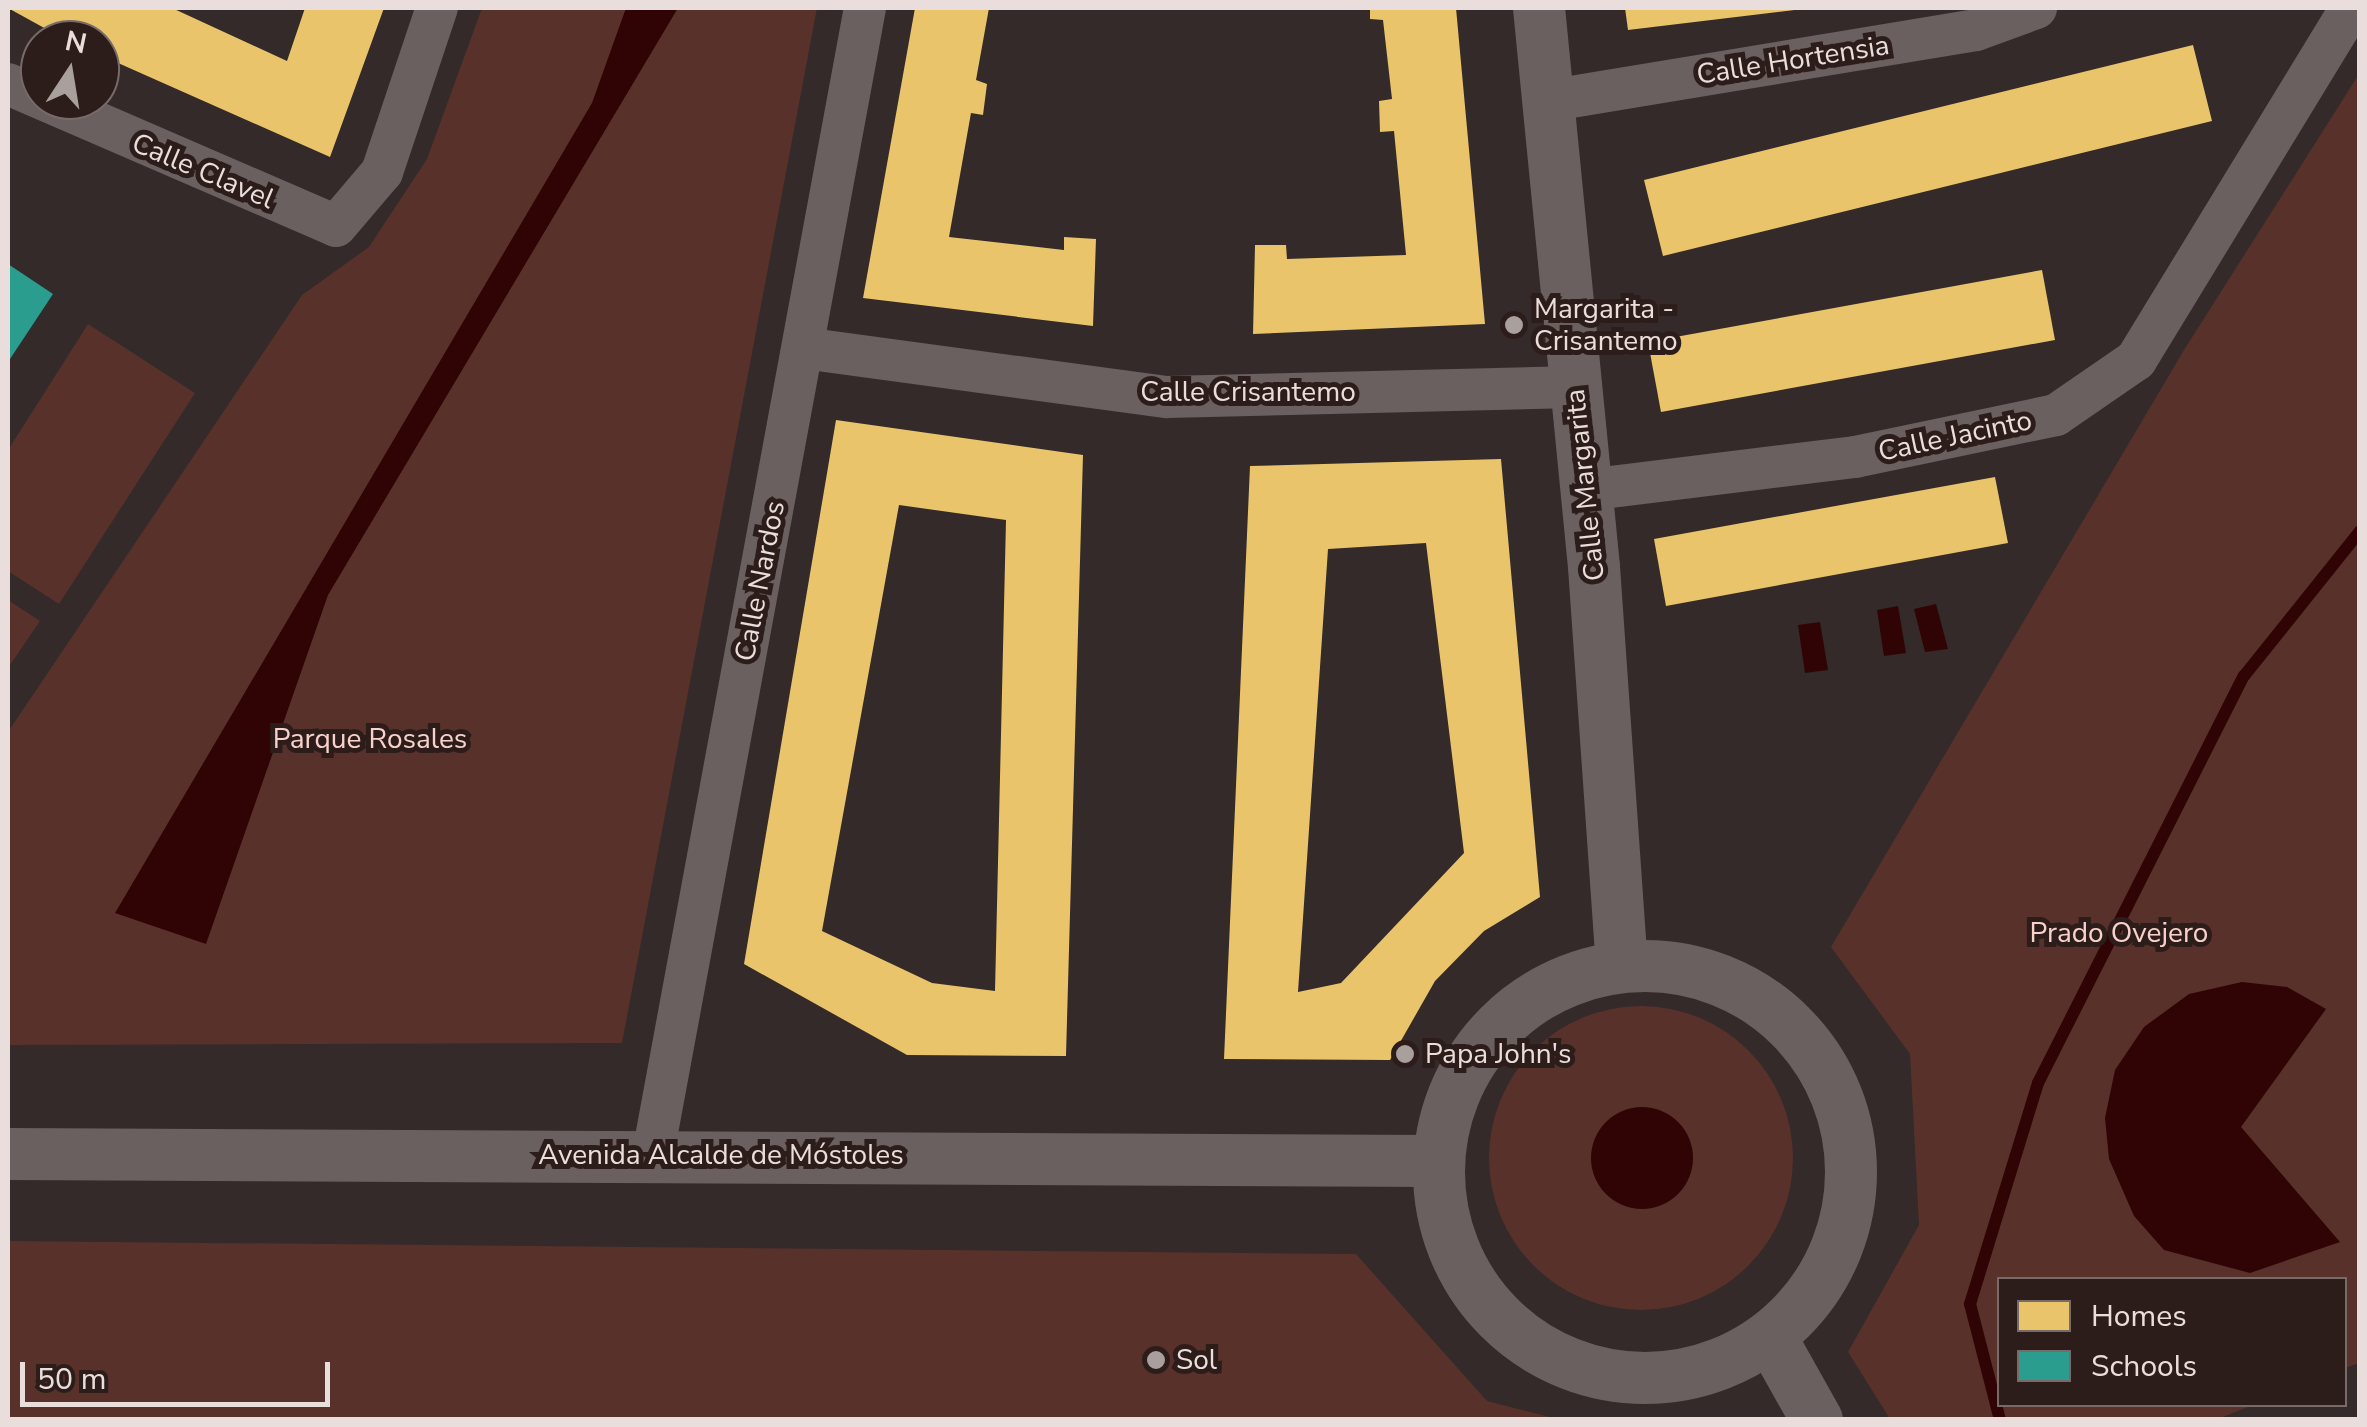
<!DOCTYPE html>
<html>
<head>
<meta charset="utf-8">
<style>
	body { margin:0 }
	#map { position:relative; width:2367px; height:1427px; overflow:hidden; background:#332a29; font-family:"Nunito Sans",sans-serif }
	div>[style] { position:absolute }
	[style*='--x'] { left:calc(var(--x)*1px); top:calc(var(--y)*1px); width:calc(var(--w)*1px); rotate:calc(var(--a)*1deg) }
	.green>* { inset:0; background:#58312b }
	.round { border-radius:50% }
	.water>* { inset:0; background:#300404 }
	.homes>* { inset:0; background:#e9c46a }
	.schools>* { inset:0; background:#2a9d8f }
	.stream>* { height:12px; margin:-6px; padding:0 6px; transform-origin:6px; border-radius:6px; background:#300404 }
	.minor>* { height:42px; margin:-21px; padding:0 21px; transform-origin:21px; border-radius:21px; background:#69605f }
	.tertiary>* { height:52px; margin:-26px; padding:0 26px; transform-origin:26px; border-radius:26px; background:#69605f }
	.tertiary>.ring { margin:-26px; padding:0; box-sizing:content-box; background:none; border:52px solid #69605f; border-radius:50% }
	.dots>* { width:28px; height:28px; translate:-50% -50%; box-sizing:border-box; border:5px solid #2d1d1a; border-radius:50% }
	span { translate:-50% -50%; white-space:nowrap; text-align:center; line-height:1.15; -webkit-text-stroke:10px #2d1d1a; paint-order:stroke }
	.street-label { font-size:28px; color:#e9dedc }
	.poi-label { font-size:28px; color:#e9dedc }
	.left { translate:0 -50%; text-align:left }
	.park-label { font-size:28px; color:#f8d1ca }
	.frame { position:absolute; inset:0; border:10px solid #e9dedc; pointer-events:none }
	.legend { position:absolute; left:1997px; top:1277px; width:350px; height:130px; box-sizing:border-box; background:#2d1d1a; border:2px solid #786a68; margin:0; padding:12px 18px; list-style:none; font-size:30px; color:#e9dedc }
	.legend li { display:flex; align-items:center; gap:20px; height:50px }
	.legend b { width:50px; border:2px solid #786a68 }
	.north { position:absolute; left:20px; top:20px; width:100px; height:100px; box-sizing:border-box; background:#2d1d1a; border:2px solid #786a68; border-radius:50%; rotate:12deg; font-size:28px; font-weight:700; line-height:40px; text-align:center; color:#e9dedc }
	.north::after { content:''; display:block; margin:auto; width:35px; height:45px; background:#a99f9d; clip-path:polygon(50% 0,100% 100%,50% 72%,0 100%) }
	.scale { position:absolute; left:20px; top:1362px; width:310px; height:45px; box-sizing:border-box; border:5px solid #e9dedc; border-top:0; padding-left:12px; font-size:30px; line-height:35px; white-space:nowrap; color:#e9dedc; -webkit-text-stroke:8px #2d1d1a; paint-order:stroke }
</style>
</head>
<body>
<div id="map">
	<div class="green">
		<i style="clip-path:polygon(482px 8px,817px 8px,622px 1043px,8px 1045px,8px 732px,302px 295px,369px 247px,427px 159px)"></i>
		<i style="clip-path:polygon(2359px 74px,2359px 1363px,2345px 1368px,2344px 1280px,2000px 1280px,2000px 1404px,2253px 1405px,2215px 1420px,1890px 1419px,1848px 1352px,1919px 1225px,1910px 1054px,1831px 947px,2184px 350px)"></i>
		<i style="clip-path:polygon(88px 324px,195px 393px,59px 604px,8px 571px,8px 450px)"></i>
		<i style="clip-path:polygon(8px 600px,40px 621px,8px 668px)"></i>
		<i class="round" style="left:1489px;top:1006px;width:304px;height:304px"></i>
		<i style="clip-path:polygon(8px 1241px,1356px 1254px,1487px 1401px,1558px 1419px,8px 1419px)"></i>
	</div>
	<div class="water">
		<i style="clip-path:polygon(626px 8px,678px 8px,328px 595px,206px 944px,115px 913px,592px 103px)"></i>
		<i style="clip-path:polygon(1936px 604px,1948px 649px,1925px 652px,1914px 609px)"></i>
		<i style="clip-path:polygon(1898px 606px,1906px 653px,1884px 656px,1877px 610px)"></i>
		<i style="clip-path:polygon(1820px 622px,1828px 670px,1805px 673px,1798px 625px)"></i>
		<i style="clip-path:polygon(2242px 982px,2287px 987px,2326px 1009px,2241px 1127px,2340px 1242px,2250px 1273px,2164px 1250px,2134px 1216px,2109px 1159px,2105px 1118px,2115px 1070px,2144px 1027px,2189px 994px)"></i>
		<i class="round" style="left:1591px;top:1107px;width:102px;height:102px"></i>
	</div>
	<div class="homes">
		<i style="clip-path:polygon(8px 8px,172px 8px,287px 61px,305px 8px,384px 8px,330px 157px,100px 55px,100px 40px,66px 40px)"></i>
		<i style="clip-path:polygon(915px 8px,989px 8px,976px 80px,987px 84px,983px 115px,971px 113px,949px 237px,1064px 250px,1064px 237px,1096px 239px,1093px 326px,863px 298px)"></i>
		<i style="clip-path:polygon(1370px 8px,1456px 8px,1485px 324px,1253px 334px,1255px 245px,1286px 245px,1287px 259px,1406px 255px,1394px 131px,1380px 132px,1379px 101px,1392px 99px,1383px 20px,1370px 19px)"></i>
		<i style="clip-path:polygon(1625px 8px,1803px 8px,1803px 9px,1628px 30px)"></i>
		<i style="clip-path:polygon(2193px 45px,2212px 121px,1663px 256px,1644px 180px)"></i>
		<i style="clip-path:polygon(2042px 270px,2055px 340px,1661px 412px,1648px 342px)"></i>
		<i style="clip-path:polygon(evenodd,836px 420px,1083px 455px,1066px 1056px,907px 1055px,744px 964px,836px 420px,899px 505px,1006px 520px,995px 991px,932px 983px,822px 931px,899px 505px)"></i>
		<i style="clip-path:polygon(evenodd,1501px 459px,1540px 897px,1484px 931px,1435px 981px,1390px 1060px,1224px 1059px,1250px 466px,1501px 459px,1426px 543px,1464px 853px,1341px 983px,1298px 992px,1328px 549px,1426px 543px)"></i>
		<i style="clip-path:polygon(1995px 477px,2008px 543px,1666px 606px,1654px 539px)"></i>
	</div>
	<div class="schools">
		<i style="clip-path:polygon(8px 264px,53px 294px,8px 362px)"></i>
	</div>
	<div class="stream">
		<i style="--x:2000;--y:1420;--w:120;--a:-104.5"></i>
		<i style="--x:1970;--y:1304;--w:231;--a:-72.9"></i>
		<i style="--x:2038;--y:1083;--w:456;--a:-63.2"></i>
		<i style="--x:2244;--y:676;--w:186;--a:-51.3"></i>
	</div>
	<div class="minor">
		<i style="--x:8;--y:84;--w:357;--a:23.4"></i>
		<i style="--x:336;--y:226;--w:71;--a:-49.6"></i>
		<i style="--x:382;--y:172;--w:173;--a:-71.5"></i>
		<i style="--x:1547;--y:101;--w:435;--a:-9.4"></i>
		<i style="--x:1976;--y:30;--w:64;--a:-20.1"></i>
		<i style="--x:803;--y:348;--w:367;--a:7.7"></i>
		<i style="--x:1167;--y:397;--w:408;--a:-1.4"></i>
		<i style="--x:1586;--y:490;--w:271;--a:-7"></i>
		<i style="--x:1855;--y:457;--w:205;--a:-11.8"></i>
		<i style="--x:2056;--y:415;--w:97;--a:-34.5"></i>
		<i style="--x:2136;--y:360;--w:412;--a:-58.6"></i>
		<i style="--x:653;--y:1154;--w:1165;--a:-79.52"></i>
	</div>
	<div class="tertiary">
		<i style="--x:1539;--y:8;--w:562;--a:84.38"></i>
		<i style="--x:1594;--y:567;--w:397;--a:86"></i>
		<i class="ring" style="left:1439px;top:966px;width:360px;height:360px"></i>
		<i style="--x:8;--y:1154;--w:1427;--a:0.28"></i>
		<i style="--x:1771;--y:1338;--w:94;--a:60.7"></i>
	</div>
	<div class="dots">
		<i style="left:1514px;top:325px;background:#a99f9d"></i>
		<i style="left:1405px;top:1054px;background:#a99f9d"></i>
		<i style="left:1156px;top:1360px;background:#a99f9d"></i>
	</div>
	<div class="street-label">
		<span style="left:1793px;top:60px;rotate:-9deg">Calle Hortensia</span>
		<span style="left:203px;top:171px;rotate:23deg">Calle Clavel</span>
		<span style="left:1248px;top:392px">Calle Crisantemo</span>
		<span style="left:1955px;top:436px;rotate:-12deg">Calle Jacinto</span>
		<span style="left:1585px;top:485px;rotate:-96deg">Calle Margarita</span>
		<span style="left:760px;top:581px;rotate:-79deg">Calle Nardos</span>
		<span style="left:721px;top:1155px">Avenida Alcalde de Móstoles</span>
	</div>
	<div class="poi-label">
		<span class="left" style="left:1534px;top:325px">Margarita -<br>Crisantemo</span>
		<span class="left" style="left:1425px;top:1054px">Papa John's</span>
		<span class="left" style="left:1176px;top:1360px">Sol</span>
	</div>
	<div class="park-label">
		<span style="left:370px;top:739px">Parque Rosales</span>
		<span style="left:2119px;top:933px">Prado Ovejero</span>
	</div>
	<div class="frame"></div>
	<ul class="legend">
	<li><b style="height:28px;background:#e9c46a"></b>Homes</li>
	<li><b style="height:28px;background:#2a9d8f"></b>Schools</li>
	</ul>
	<div class="north">N</div>
	<div class="scale">50 m</div>
</div>
</body>
</html>
